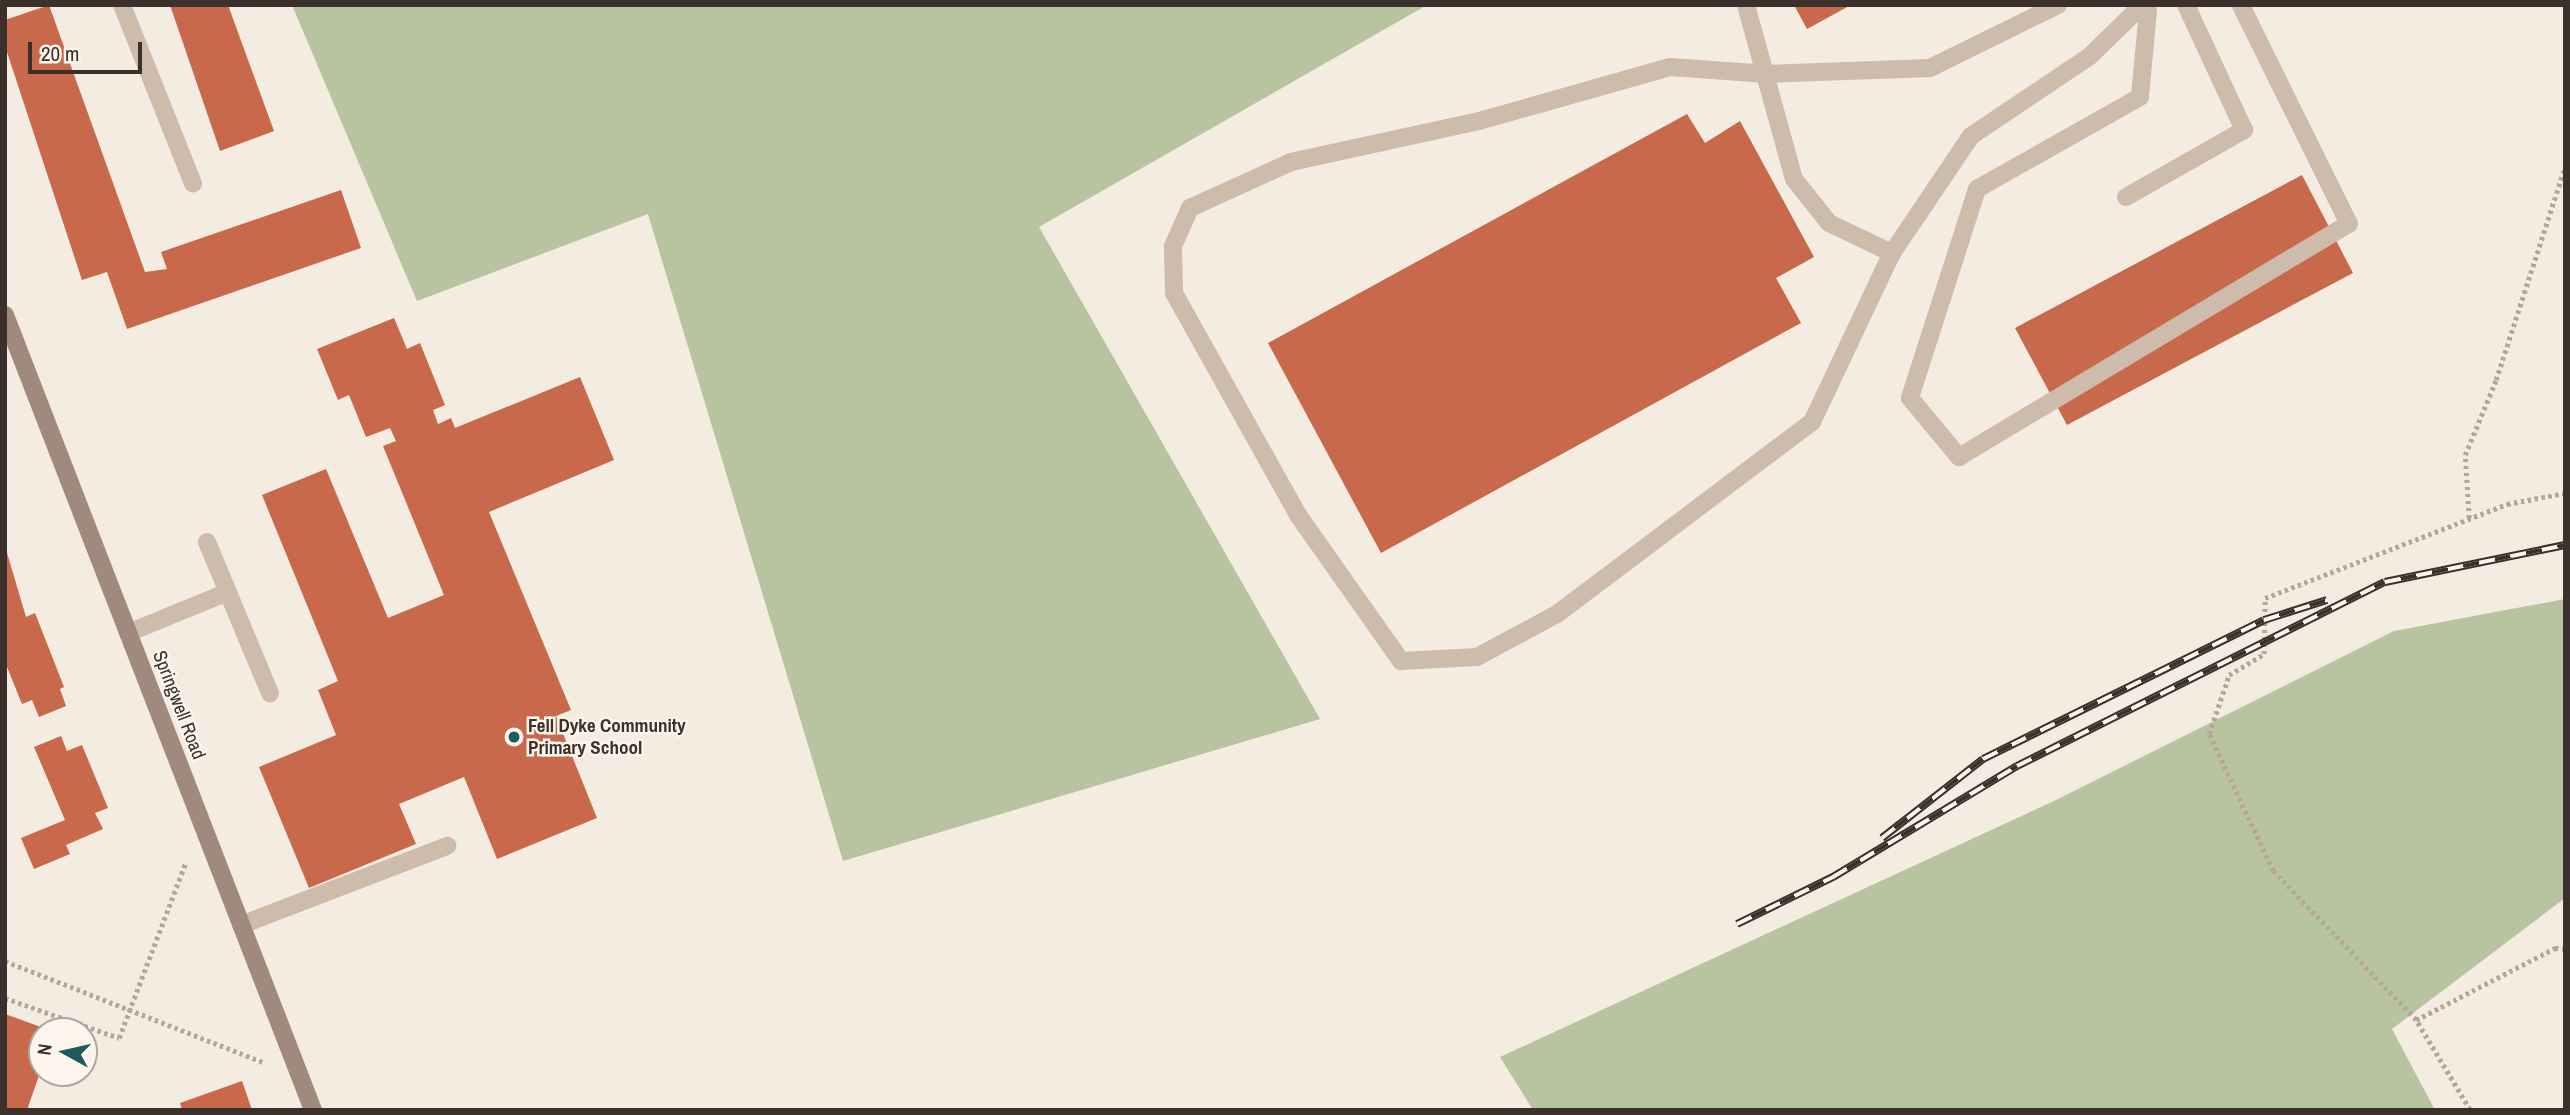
<!DOCTYPE html>
<html>
<head>
<meta charset="utf-8">
<style>
	body { margin:0 }
	#map { position:relative; width:2570px; height:1115px; overflow:hidden; background:#f4ebe1; font-family:"Archivo Narrow",sans-serif }
	div>[style] { position:absolute }
	[style*='--x'] { left:calc(var(--x)*1px); top:calc(var(--y)*1px); width:calc(var(--w)*1px); rotate:calc(var(--a)*1deg) }
	.green>* { inset:0; background:#b8c4a0 }
	.building>* { inset:0; background:#c8694b }
	.path>* { height:4.5px; margin-top:-2.25px; transform-origin:0; background:repeating-linear-gradient(90deg,#b9a596 0 3.5px,transparent 0 7px) }
	.lane>* { height:18px; margin:-9px; padding:0 9px; transform-origin:9px; border-radius:9px; background:#cdbbac }
	.street>* { height:18px; margin:-9px; padding:0 9px; transform-origin:9px; border-radius:9px; background:#cdbbac }
	.secondary>* { height:18px; margin:-9px; padding:0 9px; transform-origin:9px; border-radius:9px; background:#a18a7d }
	.rail>* { height:8px; margin-top:-4px; transform-origin:0; background:repeating-linear-gradient(90deg,#fbf5ee 0 16px,#3b302b 0 32px); box-sizing:border-box; border-block:2px solid #3b302b }
	.dots>* { width:19px; height:19px; translate:-50% -50%; box-sizing:border-box; border:4px solid #fbf5ee; border-radius:50% }
	span { translate:-50% -50%; white-space:nowrap; text-align:center; line-height:1.15; -webkit-text-stroke:5px #fbf5ee; paint-order:stroke }
	.street-label { font-size:19px; color:#3b302b }
	.poi-label { font-size:19px; color:#3b302b; font-weight:700 }
	.left { translate:0 -50%; text-align:left }
	.frame { position:absolute; inset:0; border:7px solid #3b302b; pointer-events:none }
	.north { position:absolute; left:28px; top:1017px; width:70px; height:70px; box-sizing:border-box; background:#fbf5ee; border:2px solid #aea6a0; border-radius:50%; rotate:278deg; font-size:19px; font-weight:700; line-height:28px; text-align:center; color:#3b302b }
	.north::after { content:''; display:block; margin:auto; width:24px; height:32px; background:#1f5a5e; clip-path:polygon(50% 0,100% 100%,50% 72%,0 100%) }
	.scale { position:absolute; left:28px; top:42px; width:114px; height:32px; box-sizing:border-box; border:4px solid #3b302b; border-top:0; padding-left:9px; font-size:21px; line-height:24px; white-space:nowrap; color:#3b302b; -webkit-text-stroke:5px #fbf5ee; paint-order:stroke }
</style>
</head>
<body>
<div id="map">
	<div class="green">
		<i style="clip-path:polygon(292px 5px,1427px 5px,1039px 227px,1320px 719px,843px 861px,648px 214px,417px 301px)"></i>
		<i style="clip-path:polygon(2565px 599px,2565px 898px,2392px 1029px,2435px 1110px,1533px 1110px,1500px 1057px,2056px 800px,2394px 631px)"></i>
	</div>
	<div class="building">
		<i style="clip-path:polygon(49px 5px,145px 272px,167px 269px,161px 252px,341px 190px,361px 248px,127px 329px,107px 272px,82px 280px,5px 46px,5px 20px)"></i>
		<i style="clip-path:polygon(170px 5px,228px 5px,274px 131px,220px 151px)"></i>
		<i style="clip-path:polygon(1794px 5px,1851px 5px,1807px 29px)"></i>
		<i style="clip-path:polygon(1687px 114px,1705px 143px,1740px 121px,1814px 257px,1776px 278px,1801px 323px,1381px 553px,1268px 343px)"></i>
		<i style="clip-path:polygon(2302px 175px,2353px 273px,2067px 425px,2015px 328px)"></i>
		<i style="clip-path:polygon(394px 318px,407px 349px,420px 343px,445px 405px,433px 410px,438px 424px,451px 418px,455px 428px,580px 377px,614px 460px,489px 512px,571px 710px,556px 716px,597px 818px,497px 859px,464px 777px,399px 804px,416px 844px,309px 888px,259px 767px,336px 735px,318px 690px,338px 681px,262px 495px,326px 469px,388px 618px,444px 595px,383px 446px,396px 441px,390px 428px,366px 437px,349px 395px,338px 400px,317px 349px)"></i>
		<i style="clip-path:polygon(5px 546px,26px 617px,35px 613px,64px 687px,60px 689px,66px 706px,39px 717px,32px 700px,22px 704px,5px 662px)"></i>
		<i style="clip-path:polygon(61px 736px,67px 751px,82px 745px,108px 808px,95px 813px,103px 829px,66px 845px,70px 854px,34px 869px,21px 838px,65px 820px,34px 747px)"></i>
		<i style="clip-path:polygon(5px 1014px,52px 1031px,42px 1031px,42px 1067px,27px 1110px,5px 1110px)"></i>
		<i style="clip-path:polygon(242px 1081px,252px 1110px,182px 1110px,180px 1103px)"></i>
	</div>
	<div class="path">
		<i style="--x:2469;--y:518;--w:63;--a:-93.6"></i>
		<i style="--x:2465;--y:455;--w:81;--a:-67.5"></i>
		<i style="--x:2496;--y:380;--w:225;--a:-72.1"></i>
		<i style="--x:5;--y:961;--w:279;--a:21.4"></i>
		<i style="--x:5;--y:998;--w:121;--a:19.3"></i>
		<i style="--x:119;--y:1038;--w:188;--a:-69.2"></i>
		<i style="--x:2416;--y:1020;--w:157;--a:-27.4"></i>
		<i style="--x:2555;--y:948;--w:10;--a:6"></i>
		<i style="--x:2470;--y:1110;--w:105;--a:-121"></i>
		<i style="--x:2416;--y:1020;--w:207;--a:-133.8"></i>
		<i style="--x:2273;--y:871;--w:151;--a:-115"></i>
		<i style="--x:2209;--y:734;--w:62;--a:-71.3"></i>
		<i style="--x:2229;--y:675;--w:41;--a:-31"></i>
		<i style="--x:2264;--y:654;--w:56;--a:-89"></i>
		<i style="--x:2265;--y:598;--w:260;--a:-21.2"></i>
		<i style="--x:2507;--y:504;--w:59;--a:-10.7"></i>
	</div>
	<div class="lane">
		<i style="--x:1746;--y:5;--w:180;--a:74.6"></i>
		<i style="--x:1794;--y:179;--w:56;--a:51.5"></i>
		<i style="--x:1829;--y:223;--w:70;--a:25.5"></i>
		<i style="--x:2058;--y:5;--w:143;--a:153.8"></i>
		<i style="--x:1930;--y:68;--w:162;--a:177.9"></i>
		<i style="--x:1768;--y:74;--w:98;--a:-175.9"></i>
		<i style="--x:1670;--y:67;--w:198;--a:164.2"></i>
		<i style="--x:1479;--y:121;--w:192;--a:167.7"></i>
		<i style="--x:1291;--y:162;--w:111;--a:155.5"></i>
		<i style="--x:1190;--y:208;--w:42;--a:114.1"></i>
		<i style="--x:1173;--y:246;--w:47;--a:88.8"></i>
		<i style="--x:1174;--y:293;--w:254;--a:60.8"></i>
		<i style="--x:1298;--y:515;--w:179;--a:54.8"></i>
		<i style="--x:1401;--y:661;--w:76;--a:-3"></i>
		<i style="--x:1477;--y:657;--w:91;--a:-28.3"></i>
		<i style="--x:1557;--y:614;--w:319;--a:-37"></i>
		<i style="--x:1812;--y:422;--w:187;--a:-64.7"></i>
		<i style="--x:1892;--y:253;--w:141;--a:-56"></i>
		<i style="--x:1971;--y:136;--w:143;--a:-33.9"></i>
		<i style="--x:2090;--y:56;--w:67;--a:-44.4"></i>
		<i style="--x:2148;--y:10;--w:87;--a:95.3"></i>
		<i style="--x:2140;--y:97;--w:187;--a:150.6"></i>
		<i style="--x:1977;--y:189;--w:219;--a:107.8"></i>
		<i style="--x:1910;--y:398;--w:77;--a:50.3"></i>
		<i style="--x:1959;--y:457;--w:454;--a:-30.9"></i>
		<i style="--x:2349;--y:224;--w:244;--a:-116.3"></i>
		<i style="--x:2126;--y:197;--w:136;--a:-29.6"></i>
		<i style="--x:2244;--y:130;--w:138;--a:-114.9"></i>
		<i style="--x:207;--y:542;--w:164;--a:67.4"></i>
		<i style="--x:128;--y:633;--w:108;--a:-22.3"></i>
		<i style="--x:241;--y:925;--w:221;--a:-21"></i>
	</div>
	<div class="street">
		<i style="--x:122;--y:5;--w:192;--a:68.3"></i>
	</div>
	<div class="secondary">
		<i style="--x:5;--y:315;--w:853;--a:68.82"></i>
	</div>
	<div class="rail">
		<i style="--x:1882;--y:838;--w:128;--a:-38"></i>
		<i style="--x:1983;--y:759;--w:313;--a:-26.3"></i>
		<i style="--x:2264;--y:620;--w:66;--a:-17.6"></i>
		<i style="--x:1737;--y:924;--w:107;--a:-26.1"></i>
		<i style="--x:1833;--y:877;--w:215;--a:-31.1"></i>
		<i style="--x:2017;--y:766;--w:411;--a:-26.6"></i>
		<i style="--x:2385;--y:582;--w:184;--a:-11.6"></i>
	</div>
	<div class="dots">
		<i style="left:514px;top:737px;background:#1f5a5e"></i>
	</div>
	<div class="street-label">
		<span style="left:179px;top:705px;rotate:69deg">Springwell Road</span>
	</div>
	<div class="poi-label">
		<span class="left" style="left:528px;top:737px">Fell Dyke Community<br>Primary School</span>
	</div>
	<div class="frame"></div>
	<div class="north">N</div>
	<div class="scale">20 m</div>
</div>
</body>
</html>
